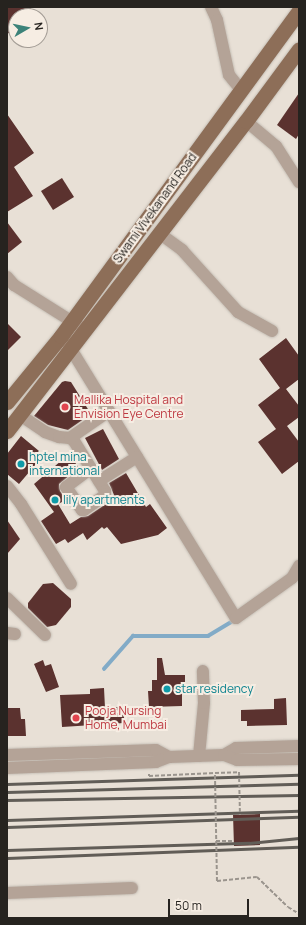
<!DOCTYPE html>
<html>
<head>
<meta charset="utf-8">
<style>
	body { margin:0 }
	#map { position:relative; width:306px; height:925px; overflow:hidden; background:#e8e0d6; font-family:Manrope,sans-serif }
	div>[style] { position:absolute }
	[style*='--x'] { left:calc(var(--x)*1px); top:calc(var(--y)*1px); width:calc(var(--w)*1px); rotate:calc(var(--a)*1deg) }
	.stream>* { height:3.5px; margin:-1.75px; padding:0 1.75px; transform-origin:1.75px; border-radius:1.75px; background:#82abc7 }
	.building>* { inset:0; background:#5b322f }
	.path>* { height:2px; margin-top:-1px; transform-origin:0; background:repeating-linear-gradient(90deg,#9a948d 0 4px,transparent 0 6px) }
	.roads { filter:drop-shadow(0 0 1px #c5beb5) drop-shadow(0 0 1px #c5beb5) }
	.minor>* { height:12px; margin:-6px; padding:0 6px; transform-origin:6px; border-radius:6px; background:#b4a397 }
	.major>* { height:15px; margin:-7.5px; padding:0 7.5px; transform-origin:7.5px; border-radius:7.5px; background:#8d6e58 }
	.rail>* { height:3px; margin:-1.5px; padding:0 1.5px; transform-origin:1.5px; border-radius:1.5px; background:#615d57 }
	.path-bridge>* { height:2px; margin-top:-1px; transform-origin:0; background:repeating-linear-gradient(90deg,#9a948d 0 4px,transparent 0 6px) }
	.dots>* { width:11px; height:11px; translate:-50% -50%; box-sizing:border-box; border:2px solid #f6ede3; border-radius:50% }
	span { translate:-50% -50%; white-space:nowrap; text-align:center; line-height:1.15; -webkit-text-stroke:4px #f6ede3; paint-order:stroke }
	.street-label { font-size:12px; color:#26231f }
	.health-label { font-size:12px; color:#be3a42 }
	.left { translate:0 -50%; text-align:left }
	.culture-label { font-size:12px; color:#0d838f }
	.frame { position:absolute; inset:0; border:8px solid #26231f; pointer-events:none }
	.north { position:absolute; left:8px; top:8px; width:40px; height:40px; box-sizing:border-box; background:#f6ede3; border:1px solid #a39c95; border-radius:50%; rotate:81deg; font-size:11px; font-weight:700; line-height:16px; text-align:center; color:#26231f }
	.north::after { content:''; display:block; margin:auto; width:14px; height:18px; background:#3c8279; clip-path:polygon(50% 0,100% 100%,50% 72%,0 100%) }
	.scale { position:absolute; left:168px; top:899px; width:81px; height:18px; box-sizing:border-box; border:2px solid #26231f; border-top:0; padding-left:5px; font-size:12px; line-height:14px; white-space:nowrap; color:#26231f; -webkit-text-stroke:3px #f6ede3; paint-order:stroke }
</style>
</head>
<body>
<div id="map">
	<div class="stream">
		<i style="--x:104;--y:669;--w:44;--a:-48.7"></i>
		<i style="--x:133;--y:636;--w:75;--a:0"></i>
		<i style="--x:208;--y:636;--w:31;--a:-31"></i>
	</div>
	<div class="building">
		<i style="clip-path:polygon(7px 7px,30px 7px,35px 16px,16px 16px,16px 29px,7px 34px)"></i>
		<i style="clip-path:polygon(299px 93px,299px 134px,296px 139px,277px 125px)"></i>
		<i style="clip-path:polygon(7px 114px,34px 153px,14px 167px,33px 196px,7px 212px)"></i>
		<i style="clip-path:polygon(62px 178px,74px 197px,53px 210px,41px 191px)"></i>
		<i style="clip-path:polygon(7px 222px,22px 242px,7px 254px)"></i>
		<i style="clip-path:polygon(7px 323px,21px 337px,7px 351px)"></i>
		<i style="clip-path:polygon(286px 338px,299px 356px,299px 379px,286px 389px,299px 406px,299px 417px,287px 426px,299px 442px,299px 461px,282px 474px,258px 442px,276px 429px,258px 405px,280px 388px,259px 359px)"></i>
		<i style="clip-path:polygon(65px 381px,71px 382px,91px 414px,68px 430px,48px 425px,34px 416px,62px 382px)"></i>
		<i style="clip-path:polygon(103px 429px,119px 459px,102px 470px,85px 438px)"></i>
		<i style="clip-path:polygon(21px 436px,39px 451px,32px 457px,36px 464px,19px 484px,7px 474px,7px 454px)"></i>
		<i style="clip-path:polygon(69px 454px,79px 468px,59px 484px,60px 491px,66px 500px,58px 504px,70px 524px,81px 517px,88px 516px,109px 502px,114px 495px,109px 483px,126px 473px,146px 507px,150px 504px,167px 528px,158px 535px,121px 544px,107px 527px,104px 529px,102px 527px,87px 540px,83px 533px,68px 543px,65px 539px,56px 544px,41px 521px,54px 512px,34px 484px)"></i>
		<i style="clip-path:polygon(7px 520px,20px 539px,7px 554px)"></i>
		<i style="clip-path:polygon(53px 583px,71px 599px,71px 607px,56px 625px,47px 627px,28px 608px,28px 603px,43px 584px)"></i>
		<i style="clip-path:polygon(157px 658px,162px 658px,165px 675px,185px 675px,185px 686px,182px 686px,182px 706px,149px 707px,148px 691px,152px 691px,152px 680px,157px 680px)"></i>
		<i style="clip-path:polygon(43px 660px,45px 666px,51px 664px,59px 687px,46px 692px,34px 664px)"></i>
		<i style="clip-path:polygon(104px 688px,105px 708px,118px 707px,118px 714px,124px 713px,124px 723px,62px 727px,60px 695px,90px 694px,90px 689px)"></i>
		<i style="clip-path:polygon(286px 698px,287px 725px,247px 726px,247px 721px,241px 721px,241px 710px,274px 709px,274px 699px)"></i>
		<i style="clip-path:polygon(7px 708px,20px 708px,21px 719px,25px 719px,26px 736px,7px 736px)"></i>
		<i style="clip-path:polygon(260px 814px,260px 845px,234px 846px,233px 815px)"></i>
	</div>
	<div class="path">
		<i style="--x:149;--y:774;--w:2;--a:90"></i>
		<i style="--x:149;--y:776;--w:66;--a:-2.6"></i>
		<i style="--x:216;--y:841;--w:18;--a:0"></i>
		<i style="--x:217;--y:881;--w:40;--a:-5.7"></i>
		<i style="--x:257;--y:877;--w:43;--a:44.1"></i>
		<i style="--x:288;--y:907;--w:13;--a:32"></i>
	</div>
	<div class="roads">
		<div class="minor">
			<i style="--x:211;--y:7;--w:14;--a:65"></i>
			<i style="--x:217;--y:20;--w:56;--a:77.7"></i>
			<i style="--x:229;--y:75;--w:19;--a:51"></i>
			<i style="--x:246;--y:121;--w:39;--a:40"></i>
			<i style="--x:276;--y:146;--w:43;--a:57.4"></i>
			<i style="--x:159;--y:233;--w:29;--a:36"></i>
			<i style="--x:182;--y:250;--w:84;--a:47.9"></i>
			<i style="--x:238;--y:312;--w:39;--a:29"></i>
			<i style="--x:7;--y:277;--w:11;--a:49"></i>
			<i style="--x:14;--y:285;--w:77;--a:32.2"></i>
			<i style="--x:66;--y:341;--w:325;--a:58.5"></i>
			<i style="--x:236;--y:618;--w:69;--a:-35.5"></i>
			<i style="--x:292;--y:578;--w:14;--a:-60"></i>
			<i style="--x:20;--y:415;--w:30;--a:34"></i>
			<i style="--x:45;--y:432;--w:15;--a:20"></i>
			<i style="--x:59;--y:437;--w:11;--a:5"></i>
			<i style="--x:70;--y:438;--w:5;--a:37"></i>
			<i style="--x:74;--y:441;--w:59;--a:58.2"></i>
			<i style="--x:105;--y:491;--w:3;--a:90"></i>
			<i style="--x:105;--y:494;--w:2;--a:117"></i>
			<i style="--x:104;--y:496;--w:24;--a:145"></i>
			<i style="--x:84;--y:510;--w:2;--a:180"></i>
			<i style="--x:82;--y:510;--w:28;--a:-125"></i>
			<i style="--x:66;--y:487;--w:31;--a:-37"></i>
			<i style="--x:70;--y:438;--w:47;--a:-34.7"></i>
			<i style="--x:99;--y:481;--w:45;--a:-32.3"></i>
			<i style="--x:7;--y:486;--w:23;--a:52"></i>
			<i style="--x:21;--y:504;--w:94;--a:58"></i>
			<i style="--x:7;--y:598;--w:53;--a:44.2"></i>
			<i style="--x:7;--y:633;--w:8;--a:7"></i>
			<i style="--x:7;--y:755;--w:149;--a:-1.9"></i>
			<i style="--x:156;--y:750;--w:15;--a:28"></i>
			<i style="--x:224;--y:755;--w:14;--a:-30"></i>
			<i style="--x:236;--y:748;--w:63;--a:-1.8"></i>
			<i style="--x:199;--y:756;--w:53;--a:-84.6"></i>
			<i style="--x:204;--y:703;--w:32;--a:-92"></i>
			<i style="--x:7;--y:768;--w:149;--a:-2.3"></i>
			<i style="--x:156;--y:762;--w:14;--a:-21"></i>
			<i style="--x:169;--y:757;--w:55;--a:-2.1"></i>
			<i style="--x:224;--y:755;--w:14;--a:21"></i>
			<i style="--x:237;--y:760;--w:62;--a:-0.9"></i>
			<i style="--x:7;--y:893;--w:125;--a:-2.3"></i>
		</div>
		<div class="major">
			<i style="--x:7;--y:402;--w:85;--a:-50.7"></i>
			<i style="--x:61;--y:336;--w:403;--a:-53.8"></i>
			<i style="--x:7;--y:431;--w:391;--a:-52.4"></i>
			<i style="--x:246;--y:121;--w:89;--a:-53.6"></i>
		</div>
	</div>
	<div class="rail">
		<i style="--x:7;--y:784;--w:292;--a:-1.8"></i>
		<i style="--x:7;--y:792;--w:292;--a:-1.6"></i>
		<i style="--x:7;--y:800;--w:292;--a:-1"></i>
		<i style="--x:7;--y:820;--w:292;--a:-1.8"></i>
		<i style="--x:7;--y:827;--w:292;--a:-2"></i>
		<i style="--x:7;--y:850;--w:242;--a:-1.7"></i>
		<i style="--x:249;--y:843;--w:50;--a:-5.7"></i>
		<i style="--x:7;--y:858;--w:292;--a:-2.2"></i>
	</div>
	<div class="path-bridge">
		<i style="--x:217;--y:881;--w:108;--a:-91.1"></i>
		<i style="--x:215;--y:773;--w:24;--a:-2"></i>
		<i style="--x:239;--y:772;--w:43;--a:88.7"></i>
	</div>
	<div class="dots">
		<i style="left:65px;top:407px;background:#e0444e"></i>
		<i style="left:21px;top:464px;background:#0f9aa8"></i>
		<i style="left:55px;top:500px;background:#0f9aa8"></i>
		<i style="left:167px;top:689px;background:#0f9aa8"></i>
		<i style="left:76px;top:718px;background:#e0444e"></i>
	</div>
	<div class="street-label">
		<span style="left:155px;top:208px;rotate:-54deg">Swami Vivekanand Road</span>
	</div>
	<div class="health-label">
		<span class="left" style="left:74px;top:407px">Mallika Hospital and<br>Envision Eye Centre</span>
		<span class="left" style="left:85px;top:718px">Pooja Nursing<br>Home, Mumbai</span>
	</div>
	<div class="culture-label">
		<span class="left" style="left:29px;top:464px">hptel mina<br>international</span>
		<span class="left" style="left:63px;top:500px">lily apartments</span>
		<span class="left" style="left:175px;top:689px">star residency</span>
	</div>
	<div class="frame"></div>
	<div class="north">N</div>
	<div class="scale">50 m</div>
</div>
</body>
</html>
